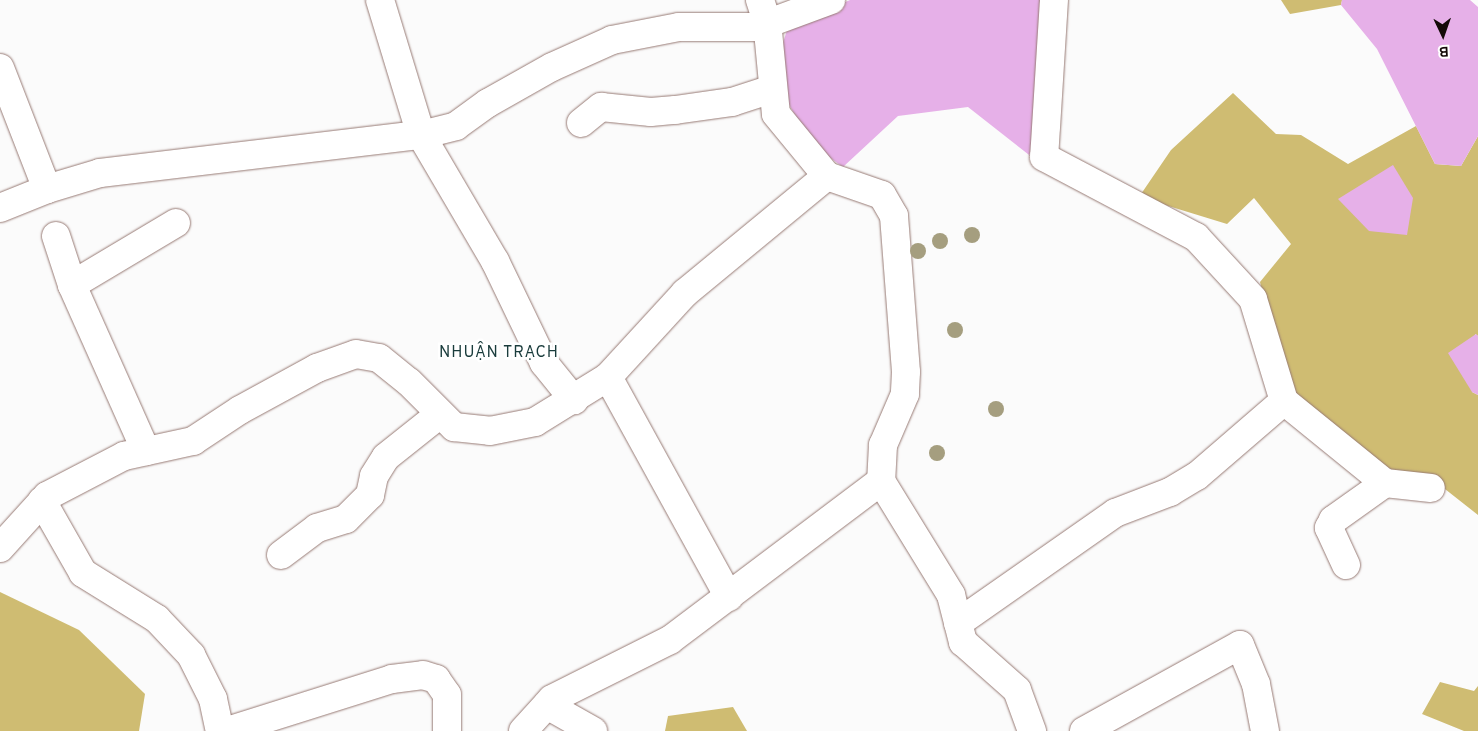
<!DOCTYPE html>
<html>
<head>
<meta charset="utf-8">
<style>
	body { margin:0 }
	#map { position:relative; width:1478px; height:731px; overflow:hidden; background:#fbfbfb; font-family:Overpass,sans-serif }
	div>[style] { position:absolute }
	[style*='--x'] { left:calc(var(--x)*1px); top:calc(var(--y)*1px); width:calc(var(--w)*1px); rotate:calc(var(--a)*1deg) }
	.forest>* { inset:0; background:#cfbc72 }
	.water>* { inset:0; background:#e6b0e8 }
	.roads { filter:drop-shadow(0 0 1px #977a74) drop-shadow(0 0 1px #977a74) }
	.street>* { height:28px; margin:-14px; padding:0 14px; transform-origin:14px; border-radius:14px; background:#fff }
	.trees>* { width:16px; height:16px; margin:-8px; border-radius:50%; background:#a59e7f }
	span { translate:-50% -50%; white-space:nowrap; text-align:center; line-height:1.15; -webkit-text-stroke:5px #fff; paint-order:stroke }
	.quarter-label { font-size:16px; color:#1a3c3c; letter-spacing:1px }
	.north { position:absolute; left:1418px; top:10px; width:50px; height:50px; -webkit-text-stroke:4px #fff; paint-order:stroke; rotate:177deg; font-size:14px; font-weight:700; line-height:20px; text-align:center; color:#140a08 }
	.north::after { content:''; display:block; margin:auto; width:18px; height:22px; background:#140a08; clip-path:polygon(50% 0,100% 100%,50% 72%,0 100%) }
</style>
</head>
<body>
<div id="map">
	<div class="forest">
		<i style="clip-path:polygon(1281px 0,1342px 0,1341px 5px,1290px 14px)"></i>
		<i style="clip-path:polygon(1233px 93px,1276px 134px,1301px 135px,1348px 164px,1416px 126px,1435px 164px,1461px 166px,1478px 136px,1478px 336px,1475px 334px,1472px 392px,1478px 395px,1478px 515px,1431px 478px,1384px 472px,1290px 398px,1260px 282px,1291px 244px,1254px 198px,1227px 224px,1139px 197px,1171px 150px)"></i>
		<i style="clip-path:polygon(0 592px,79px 630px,145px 694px,139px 731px,0 731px)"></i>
		<i style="clip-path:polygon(1440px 682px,1474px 691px,1478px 686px,1478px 731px,1464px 731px,1422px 714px)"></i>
		<i style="clip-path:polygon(733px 707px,747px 731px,665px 731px,668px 716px)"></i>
	</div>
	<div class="water">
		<i style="clip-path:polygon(850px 0,1043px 0,1033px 158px,968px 107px,898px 116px,843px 167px,812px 145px,783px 94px,781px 49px,788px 27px)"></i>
		<i style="clip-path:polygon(1342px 0,1470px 0,1478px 7px,1478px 136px,1461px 166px,1435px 164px,1377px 49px,1341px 5px)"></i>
		<i style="clip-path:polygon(1393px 165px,1413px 198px,1407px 235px,1369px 231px,1338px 199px)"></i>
		<i style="clip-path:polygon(1476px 334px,1478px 336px,1478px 395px,1472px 392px,1448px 353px)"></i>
	</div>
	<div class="roads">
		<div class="street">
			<i style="--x:380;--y:0;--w:141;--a:73.1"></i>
			<i style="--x:421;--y:135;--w:146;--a:59.6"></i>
			<i style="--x:495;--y:261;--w:113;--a:64.3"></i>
			<i style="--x:544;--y:363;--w:48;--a:51"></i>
			<i style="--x:760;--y:0;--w:22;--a:72"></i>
			<i style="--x:767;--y:21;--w:93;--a:84.5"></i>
			<i style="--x:776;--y:114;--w:80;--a:50.6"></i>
			<i style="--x:827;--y:176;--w:58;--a:19.1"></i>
			<i style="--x:882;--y:195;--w:24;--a:60"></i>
			<i style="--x:894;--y:216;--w:156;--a:85.6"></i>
			<i style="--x:906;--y:372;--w:22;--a:93"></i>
			<i style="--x:905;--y:394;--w:56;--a:113.3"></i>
			<i style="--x:883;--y:445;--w:36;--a:93"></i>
			<i style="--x:881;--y:481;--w:134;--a:58.4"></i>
			<i style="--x:951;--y:595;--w:49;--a:75.7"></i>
			<i style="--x:963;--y:642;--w:72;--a:41.6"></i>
			<i style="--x:1017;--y:690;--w:44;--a:69.9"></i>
			<i style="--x:1054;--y:0;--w:157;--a:93.6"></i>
			<i style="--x:1044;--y:157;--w:172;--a:27.8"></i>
			<i style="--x:1196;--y:237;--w:84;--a:47.4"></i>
			<i style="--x:1253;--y:299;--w:107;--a:73.1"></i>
			<i style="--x:1284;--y:401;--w:130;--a:39.1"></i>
			<i style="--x:1385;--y:483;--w:46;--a:6.2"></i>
			<i style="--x:0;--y:68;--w:130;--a:68.8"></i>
			<i style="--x:581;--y:123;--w:26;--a:-39"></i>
			<i style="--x:601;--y:107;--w:50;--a:5.7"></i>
			<i style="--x:651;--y:112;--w:24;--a:-5"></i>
			<i style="--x:675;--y:110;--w:58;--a:-8"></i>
			<i style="--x:732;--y:102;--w:42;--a:-18"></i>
			<i style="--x:0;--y:208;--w:51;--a:-22"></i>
			<i style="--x:47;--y:189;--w:55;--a:-16.8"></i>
			<i style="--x:100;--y:173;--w:323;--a:-6.8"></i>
			<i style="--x:421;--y:135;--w:36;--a:-14"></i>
			<i style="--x:456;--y:126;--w:39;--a:-36"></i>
			<i style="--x:488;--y:103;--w:73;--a:-29.4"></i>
			<i style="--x:552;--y:67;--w:66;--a:-24.2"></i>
			<i style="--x:612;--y:40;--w:68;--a:-11"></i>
			<i style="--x:679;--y:27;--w:79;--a:0"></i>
			<i style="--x:758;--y:27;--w:78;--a:-20.3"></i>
			<i style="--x:56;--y:236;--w:52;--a:71.9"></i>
			<i style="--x:72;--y:285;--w:182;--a:66"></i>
			<i style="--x:72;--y:285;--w:121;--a:-30.8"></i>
			<i style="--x:608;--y:377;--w:251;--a:61.2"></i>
			<i style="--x:42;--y:501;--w:83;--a:60.3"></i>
			<i style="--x:83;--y:573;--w:87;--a:31.9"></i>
			<i style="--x:157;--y:619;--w:50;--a:46.6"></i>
			<i style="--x:191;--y:655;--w:49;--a:63.4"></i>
			<i style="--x:213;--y:699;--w:33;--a:78"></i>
			<i style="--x:0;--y:548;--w:70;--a:-47.9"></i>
			<i style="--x:47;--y:496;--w:87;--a:-27.5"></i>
			<i style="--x:124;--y:456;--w:71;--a:-12.3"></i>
			<i style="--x:193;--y:441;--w:56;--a:-33.4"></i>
			<i style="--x:240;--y:410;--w:88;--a:-28.6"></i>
			<i style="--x:317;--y:368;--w:41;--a:-19.7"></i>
			<i style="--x:356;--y:354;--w:23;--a:10"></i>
			<i style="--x:379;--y:358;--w:38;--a:39"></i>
			<i style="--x:409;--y:382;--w:64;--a:45"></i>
			<i style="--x:454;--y:427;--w:36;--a:6"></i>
			<i style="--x:490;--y:431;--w:46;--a:-11.3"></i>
			<i style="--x:535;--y:422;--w:86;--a:-31.7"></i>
			<i style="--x:608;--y:377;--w:114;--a:-47.5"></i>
			<i style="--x:685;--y:293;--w:184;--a:-39.5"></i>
			<i style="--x:281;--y:555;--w:45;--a:-36.9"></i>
			<i style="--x:317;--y:528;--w:30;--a:-17"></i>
			<i style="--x:346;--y:519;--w:34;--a:-45"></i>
			<i style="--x:370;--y:495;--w:19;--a:-78"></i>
			<i style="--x:374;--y:476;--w:22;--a:-58"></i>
			<i style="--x:386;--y:457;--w:69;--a:-38.5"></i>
			<i style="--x:1346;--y:565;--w:41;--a:-114.7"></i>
			<i style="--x:1329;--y:528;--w:9;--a:-63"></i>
			<i style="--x:1333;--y:520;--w:64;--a:-35.4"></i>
			<i style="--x:958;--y:623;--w:192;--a:-35"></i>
			<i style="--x:1115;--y:513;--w:59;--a:-20.9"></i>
			<i style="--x:1170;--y:492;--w:31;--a:-31"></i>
			<i style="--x:1197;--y:476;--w:115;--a:-40.8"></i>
			<i style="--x:547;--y:705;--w:53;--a:29.5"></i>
			<i style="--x:227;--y:731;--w:173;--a:-17.5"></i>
			<i style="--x:392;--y:679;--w:31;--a:-7"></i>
			<i style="--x:423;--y:675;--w:14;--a:17"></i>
			<i style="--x:436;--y:679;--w:19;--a:55"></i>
			<i style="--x:447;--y:695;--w:36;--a:90"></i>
			<i style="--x:523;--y:731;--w:43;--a:-47.8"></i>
			<i style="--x:552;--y:699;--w:132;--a:-26.6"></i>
			<i style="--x:670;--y:640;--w:264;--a:-37"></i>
			<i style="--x:1084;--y:731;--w:178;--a:-28.9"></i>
			<i style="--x:1240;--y:645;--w:42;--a:67.7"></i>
			<i style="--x:1256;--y:684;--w:48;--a:79.2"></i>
		</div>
	</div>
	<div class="trees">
		<i style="left:972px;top:235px"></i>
		<i style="left:940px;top:241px"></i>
		<i style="left:918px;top:251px"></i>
		<i style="left:955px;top:330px"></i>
		<i style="left:996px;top:409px"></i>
		<i style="left:937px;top:453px"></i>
	</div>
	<div class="quarter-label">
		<span style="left:499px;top:353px">NHUẬN TRẠCH</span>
	</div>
	<div class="north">B</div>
</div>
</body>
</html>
